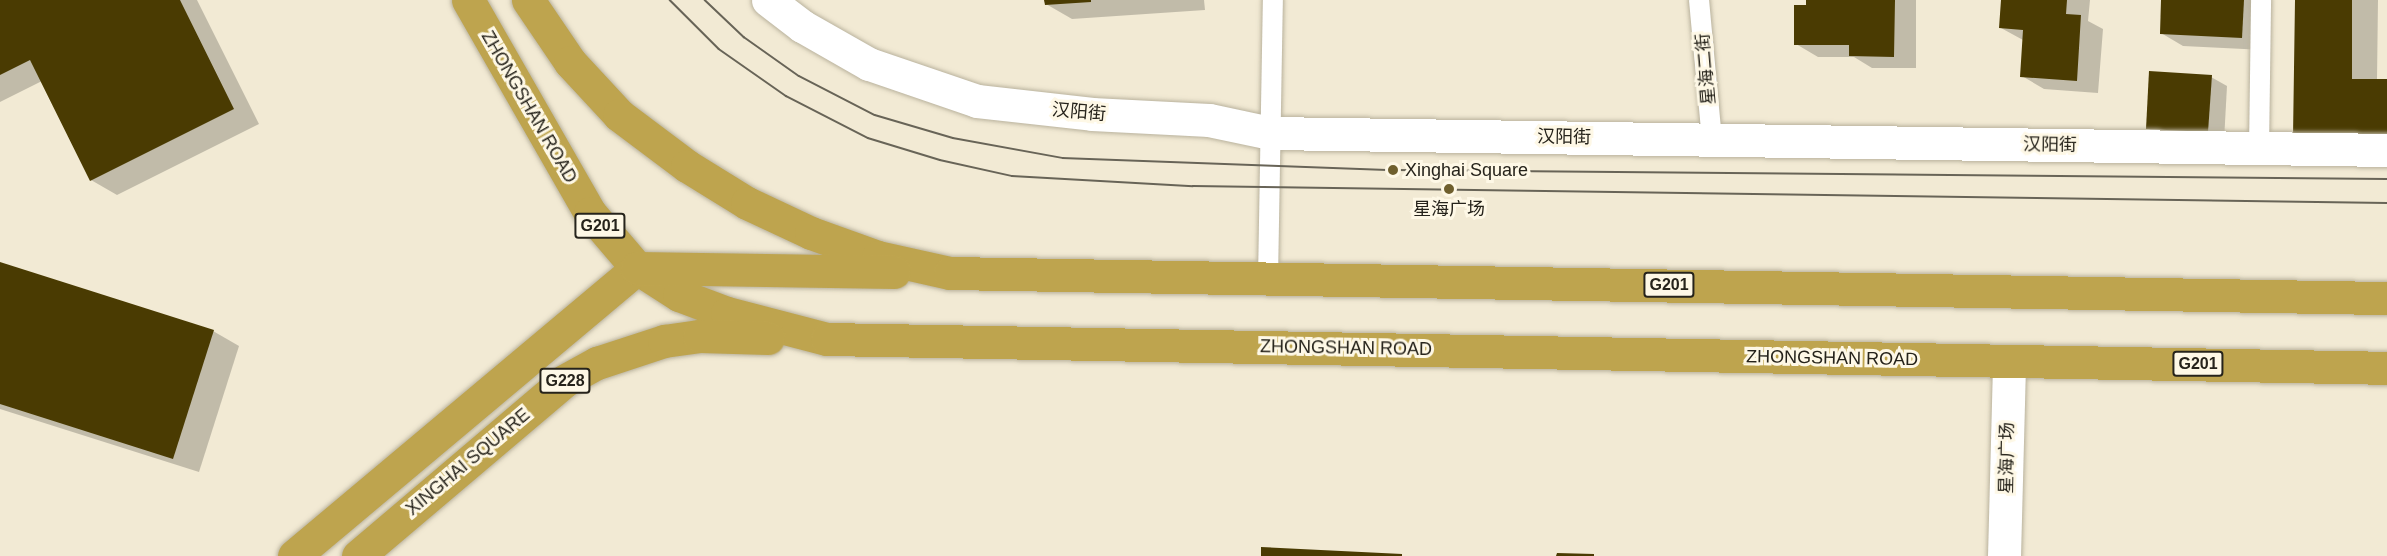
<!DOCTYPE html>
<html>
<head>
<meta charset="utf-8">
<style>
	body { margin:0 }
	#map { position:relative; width:2387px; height:556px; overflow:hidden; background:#f2ead4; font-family:Arial,"Noto Sans SC",sans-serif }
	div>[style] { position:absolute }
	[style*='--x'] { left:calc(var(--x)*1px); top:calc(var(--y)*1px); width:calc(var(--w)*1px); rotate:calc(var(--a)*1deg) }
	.shadow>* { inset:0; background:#0003 }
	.building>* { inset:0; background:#4a3b02 }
	.roads { filter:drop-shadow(0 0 2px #b9b29d) drop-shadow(0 0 2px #b9b29d) }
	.service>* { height:20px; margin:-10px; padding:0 10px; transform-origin:10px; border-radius:10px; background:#fff }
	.minor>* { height:33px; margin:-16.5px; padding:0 16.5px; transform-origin:16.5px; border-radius:16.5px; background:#fff }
	.trunk>* { height:33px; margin:-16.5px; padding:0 16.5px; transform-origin:16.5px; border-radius:16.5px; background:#bea44e }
	.tram>* { height:1.5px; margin:-0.75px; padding:0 0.75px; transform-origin:0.75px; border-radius:0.75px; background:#686457 }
	.dots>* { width:16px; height:16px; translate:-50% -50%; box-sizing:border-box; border:3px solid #fef8e6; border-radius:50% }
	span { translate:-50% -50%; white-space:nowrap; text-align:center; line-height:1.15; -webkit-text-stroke:6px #fef8e6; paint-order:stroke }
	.shield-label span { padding:2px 4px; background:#fef8e6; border:2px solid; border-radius:4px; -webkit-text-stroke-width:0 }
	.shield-label { font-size:16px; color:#26231b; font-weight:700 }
	.street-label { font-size:18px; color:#26231b }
	.poi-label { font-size:18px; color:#26231b }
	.left { translate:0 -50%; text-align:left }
</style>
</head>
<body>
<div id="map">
	<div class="shadow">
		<i style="clip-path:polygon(0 0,197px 0,259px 124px,117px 195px,91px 180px,42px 81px,0 102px)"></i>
		<i style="clip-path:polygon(1046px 0,1204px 0,1205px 10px,1072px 19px,1046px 4px)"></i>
		<i style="clip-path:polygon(1808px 0,1916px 0,1916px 68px,1872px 68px,1854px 57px,1818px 57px,1796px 44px)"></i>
		<i style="clip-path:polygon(2002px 0,2090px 0,2088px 21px,2103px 29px,2098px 93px,2044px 89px,2022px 76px,2023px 40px,2001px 28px)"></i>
		<i style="clip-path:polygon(2163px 0,2266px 0,2264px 50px,2183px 46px,2161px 33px)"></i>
		<i style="clip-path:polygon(2296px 0,2378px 0,2377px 80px,2387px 81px,2387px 151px)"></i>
		<i style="clip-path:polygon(2211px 77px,2227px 86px,2224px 141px,2163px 137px,2147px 128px)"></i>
		<i style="clip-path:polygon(0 263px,213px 331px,239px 346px,199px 472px,0 409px)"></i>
	</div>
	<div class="building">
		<i style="clip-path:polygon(0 0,180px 0,234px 109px,90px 181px,30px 60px,0 75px)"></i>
		<i style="clip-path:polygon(1044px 0,1091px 0,1091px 2px,1045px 5px)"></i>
		<i style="clip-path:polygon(1806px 0,1895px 0,1894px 57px,1849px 56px,1849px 45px,1794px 45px,1794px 5px,1806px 5px)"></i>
		<i style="clip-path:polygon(2001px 0,2067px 0,2066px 14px,2081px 15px,2077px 81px,2020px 77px,2023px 30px,1999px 28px)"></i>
		<i style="clip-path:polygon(2161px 0,2244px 0,2242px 38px,2160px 34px)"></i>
		<i style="clip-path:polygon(2295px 0,2352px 0,2352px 79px,2387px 79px,2387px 137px,2293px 136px)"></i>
		<i style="clip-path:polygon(2149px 71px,2212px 75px,2208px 132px,2146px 129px)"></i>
		<i style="clip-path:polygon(0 262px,214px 330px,173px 459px,0 404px)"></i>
		<i style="clip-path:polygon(1261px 547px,1402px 554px,1402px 556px,1261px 556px)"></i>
		<i style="clip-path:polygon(1557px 553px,1594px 554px,1594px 556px,1556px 556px)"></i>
	</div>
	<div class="roads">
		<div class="service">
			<i style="--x:1699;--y:0;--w:140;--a:84.7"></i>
			<i style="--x:2259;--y:149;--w:149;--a:-89.2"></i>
			<i style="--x:1268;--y:279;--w:279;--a:-89"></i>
		</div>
		<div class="minor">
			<i style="--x:768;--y:0;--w:43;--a:37.4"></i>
			<i style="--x:802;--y:26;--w:77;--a:29.6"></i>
			<i style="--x:869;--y:64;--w:114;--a:18.9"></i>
			<i style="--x:977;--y:101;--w:116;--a:6.4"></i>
			<i style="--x:1092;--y:114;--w:117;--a:2.9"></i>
			<i style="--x:1209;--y:120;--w:62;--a:12"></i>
			<i style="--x:1270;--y:133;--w:1117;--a:0.87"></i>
			<i style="--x:2004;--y:556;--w:195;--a:-88.5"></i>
		</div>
		<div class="trunk">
			<i style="--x:468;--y:0;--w:245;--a:60.2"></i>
			<i style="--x:590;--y:213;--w:72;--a:49.5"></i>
			<i style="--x:637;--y:268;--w:50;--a:32.7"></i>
			<i style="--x:679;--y:295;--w:51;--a:20.6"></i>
			<i style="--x:727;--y:313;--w:103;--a:14.6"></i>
			<i style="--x:827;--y:339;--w:1560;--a:1.06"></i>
			<i style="--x:528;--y:0;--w:75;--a:55.9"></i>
			<i style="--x:570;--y:62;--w:72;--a:47.2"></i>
			<i style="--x:619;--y:115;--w:85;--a:36.9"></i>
			<i style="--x:687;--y:166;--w:70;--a:31.7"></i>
			<i style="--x:747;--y:203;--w:71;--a:25.1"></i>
			<i style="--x:811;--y:233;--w:71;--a:19.7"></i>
			<i style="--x:878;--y:257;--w:74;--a:12.5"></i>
			<i style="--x:950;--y:273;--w:1437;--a:1"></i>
			<i style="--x:294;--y:556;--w:448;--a:-40"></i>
			<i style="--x:637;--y:268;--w:257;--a:0.9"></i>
			<i style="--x:358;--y:556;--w:270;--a:-40.3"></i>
			<i style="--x:564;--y:381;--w:38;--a:-29"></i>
			<i style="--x:597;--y:363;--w:71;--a:-18.2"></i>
			<i style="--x:664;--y:341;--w:35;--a:-8"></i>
			<i style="--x:699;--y:336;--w:69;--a:1.7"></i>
		</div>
	</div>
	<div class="tram">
		<i style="--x:670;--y:0;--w:69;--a:45"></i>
		<i style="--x:719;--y:49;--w:82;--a:35"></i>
		<i style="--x:786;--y:96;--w:92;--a:27.1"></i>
		<i style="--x:868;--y:138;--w:75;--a:17"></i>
		<i style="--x:940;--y:160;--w:74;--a:12.5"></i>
		<i style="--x:1012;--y:176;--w:181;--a:3.2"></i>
		<i style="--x:1193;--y:186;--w:1194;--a:0.82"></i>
		<i style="--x:705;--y:0;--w:54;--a:43.5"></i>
		<i style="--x:744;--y:37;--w:67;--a:35.3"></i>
		<i style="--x:799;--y:76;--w:85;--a:27.2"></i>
		<i style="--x:875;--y:115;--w:81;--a:16.4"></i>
		<i style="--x:953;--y:138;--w:112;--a:10.3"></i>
		<i style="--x:1063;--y:158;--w:330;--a:2.1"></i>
		<i style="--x:1393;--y:170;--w:994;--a:0.52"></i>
	</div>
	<div class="dots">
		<i style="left:1393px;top:170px;background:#6f5f2d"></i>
		<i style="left:1449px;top:189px;background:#6f5f2d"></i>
	</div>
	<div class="shield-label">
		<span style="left:600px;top:226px">G201</span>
		<span style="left:1669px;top:285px">G201</span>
		<span style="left:2198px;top:364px">G201</span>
		<span style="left:565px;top:381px">G228</span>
	</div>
	<div class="street-label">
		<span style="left:1706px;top:69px;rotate:-95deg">星海二街</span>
		<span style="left:529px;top:107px;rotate:60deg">ZHONGSHAN ROAD</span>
		<span style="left:1079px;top:112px;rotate:5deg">汉阳街</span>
		<span style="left:1564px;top:137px;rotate:1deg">汉阳街</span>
		<span style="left:2050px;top:145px;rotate:1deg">汉阳街</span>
		<span style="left:1346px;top:348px;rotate:1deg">ZHONGSHAN ROAD</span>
		<span style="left:1832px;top:358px;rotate:1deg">ZHONGSHAN ROAD</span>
		<span style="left:2007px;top:458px;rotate:-89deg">星海广场</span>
		<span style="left:468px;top:462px;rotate:-40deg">XINGHAI SQUARE</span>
	</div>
	<div class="poi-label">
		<span class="left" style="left:1405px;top:170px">Xinghai Square</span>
		<span style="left:1449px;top:209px">星海广场</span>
	</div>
</div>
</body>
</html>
